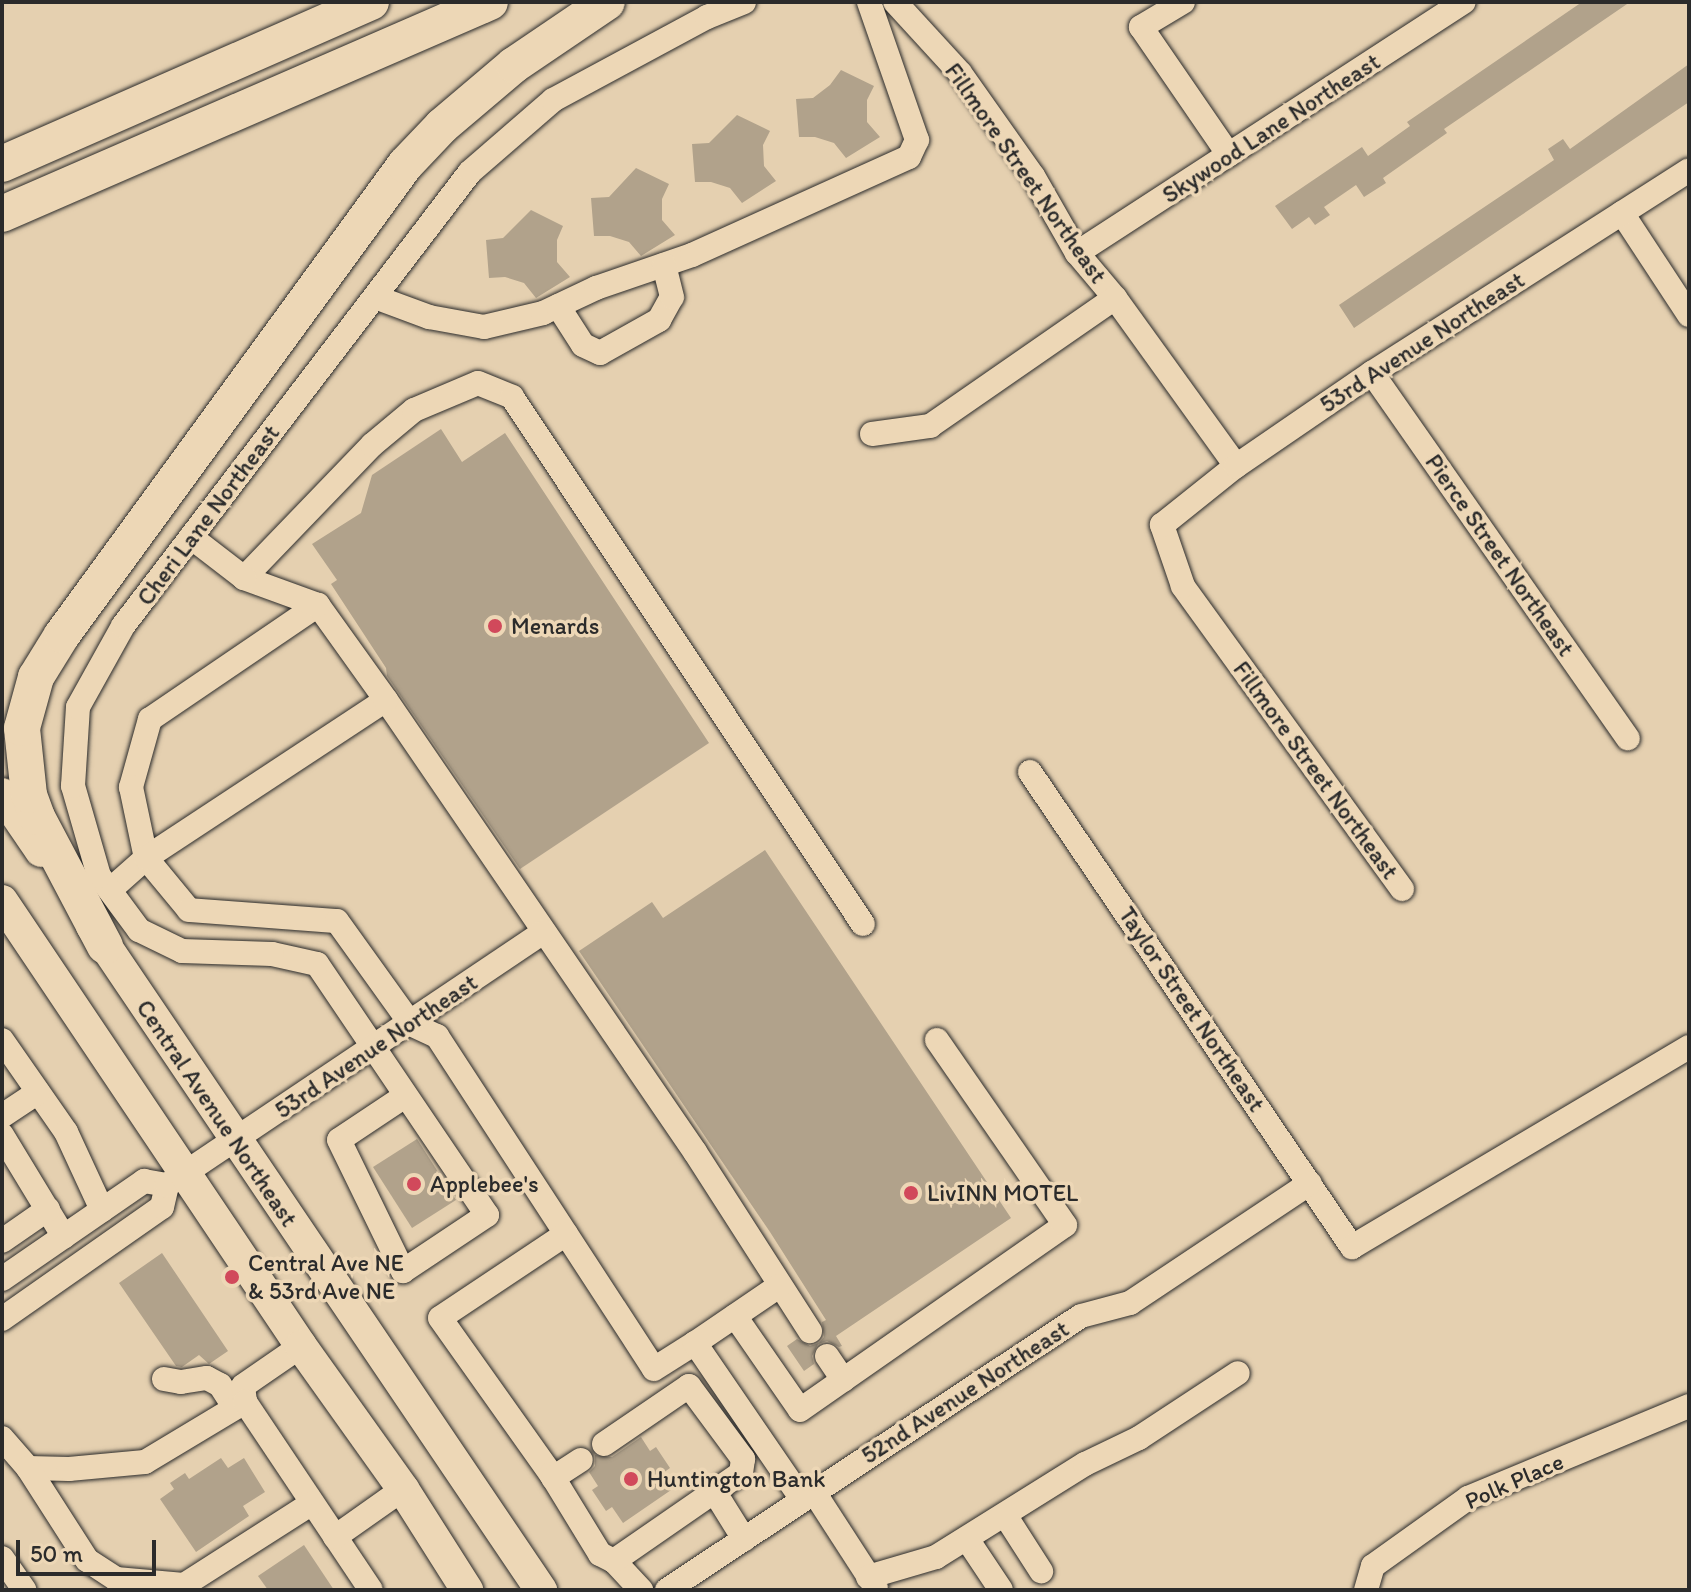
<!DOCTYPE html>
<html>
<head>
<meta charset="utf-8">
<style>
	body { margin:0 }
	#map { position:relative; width:1691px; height:1592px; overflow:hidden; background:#e5d0b0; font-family:Itim,sans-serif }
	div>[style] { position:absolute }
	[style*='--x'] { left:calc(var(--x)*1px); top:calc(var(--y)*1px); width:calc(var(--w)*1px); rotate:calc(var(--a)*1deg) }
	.building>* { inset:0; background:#b1a28b }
	.roads { filter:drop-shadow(0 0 2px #2b2b2b) drop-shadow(0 0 2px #2b2b2b) }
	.minor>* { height:24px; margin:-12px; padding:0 12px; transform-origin:12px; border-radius:12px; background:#edd7b6 }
	.major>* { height:32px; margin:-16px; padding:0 16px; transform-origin:16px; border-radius:16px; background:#edd7b6 }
	.highway>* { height:36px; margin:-18px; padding:0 18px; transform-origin:18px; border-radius:18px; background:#edd7b6 }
	.dots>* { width:22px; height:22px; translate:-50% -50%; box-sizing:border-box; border:4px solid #edd7b6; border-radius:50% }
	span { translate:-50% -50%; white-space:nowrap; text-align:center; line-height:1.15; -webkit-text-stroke:7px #edd7b6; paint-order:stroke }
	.street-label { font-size:24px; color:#2b2b2b }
	.poi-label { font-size:24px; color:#2b2b2b }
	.left { translate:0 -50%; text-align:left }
	.frame { position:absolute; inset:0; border:4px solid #2b2b2b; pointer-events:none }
	.scale { position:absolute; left:16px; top:1540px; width:140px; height:36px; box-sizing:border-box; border:4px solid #2b2b2b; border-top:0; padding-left:10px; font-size:24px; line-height:28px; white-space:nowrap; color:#2b2b2b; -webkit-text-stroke:6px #edd7b6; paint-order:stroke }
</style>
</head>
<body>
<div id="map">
	<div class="building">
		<i style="clip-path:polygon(1582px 2px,1630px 2px,1444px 129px,1447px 133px,1383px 178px,1386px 183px,1364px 197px,1356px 185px,1324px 207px,1330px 215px,1315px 225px,1309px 217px,1292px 229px,1275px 206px,1362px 147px,1368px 156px,1410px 126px,1407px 122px)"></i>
		<i style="clip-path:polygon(1689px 64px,1689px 102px,1354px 328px,1339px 305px,1554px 160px,1548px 149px,1563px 139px,1570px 149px)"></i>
		<i style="clip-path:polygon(841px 70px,874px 86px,867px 100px,867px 122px,880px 137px,846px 158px,834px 143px,815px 137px,799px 137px,796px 99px,813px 98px,830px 85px)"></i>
		<i style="clip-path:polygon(737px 115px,770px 131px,763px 145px,764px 166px,776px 181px,742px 203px,730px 188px,711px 182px,695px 182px,692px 144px,709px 143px)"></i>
		<i style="clip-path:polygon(636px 168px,669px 184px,662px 199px,662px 220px,675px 235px,641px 256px,629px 242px,610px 236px,594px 236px,591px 198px,609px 197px)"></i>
		<i style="clip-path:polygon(531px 210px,563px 226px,557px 240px,557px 262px,570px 277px,536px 298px,524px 283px,505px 277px,489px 278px,486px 240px,503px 238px)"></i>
		<i style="clip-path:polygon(441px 429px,462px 462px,505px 433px,709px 743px,520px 869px,387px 676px,386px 668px,331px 584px,337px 580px,312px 544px,361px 513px,372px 475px)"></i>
		<i style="clip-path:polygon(765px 850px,1011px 1218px,836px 1336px,842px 1346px,839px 1347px,827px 1341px,818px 1344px,812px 1356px,814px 1364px,804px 1371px,787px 1346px,797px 1339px,810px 1346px,819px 1343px,824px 1337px,822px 1322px,826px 1320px,770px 1232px,579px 951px,652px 902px,663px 918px)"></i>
		<i style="clip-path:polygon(417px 1139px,456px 1200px,412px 1228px,373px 1167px)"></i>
		<i style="clip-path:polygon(162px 1253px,228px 1351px,209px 1364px,199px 1355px,182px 1367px,176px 1366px,119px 1283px)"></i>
		<i style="clip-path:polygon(641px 1437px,650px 1451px,656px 1447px,670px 1468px,663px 1473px,674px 1488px,623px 1523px,612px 1507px,606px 1511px,592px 1490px,598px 1486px,589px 1472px,595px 1466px,595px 1455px,612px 1457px)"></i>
		<i style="clip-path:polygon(221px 1458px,228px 1468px,244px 1458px,265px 1492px,243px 1506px,249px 1516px,196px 1552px,160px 1499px,174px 1489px,170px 1483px,185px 1473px,189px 1479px)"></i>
		<i style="clip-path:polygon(304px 1545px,334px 1590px,268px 1590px,258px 1576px)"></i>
	</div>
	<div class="roads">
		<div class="minor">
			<i style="--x:895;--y:2;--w:96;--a:47.5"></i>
			<i style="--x:960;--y:73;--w:126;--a:54.7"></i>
			<i style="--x:1033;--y:176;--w:89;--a:60.3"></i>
			<i style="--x:1077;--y:253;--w:59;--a:49.8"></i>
			<i style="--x:1115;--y:298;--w:207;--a:54.2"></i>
			<i style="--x:1183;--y:2;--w:49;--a:149.2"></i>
			<i style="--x:1141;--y:27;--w:155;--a:55.5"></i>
			<i style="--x:1622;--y:213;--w:122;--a:56.7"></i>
			<i style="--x:1077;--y:253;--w:461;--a:-33"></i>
			<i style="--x:375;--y:297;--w:58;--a:20.3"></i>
			<i style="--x:429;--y:317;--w:56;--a:10.3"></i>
			<i style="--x:484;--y:327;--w:61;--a:-13.3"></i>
			<i style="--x:543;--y:313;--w:59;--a:-25.3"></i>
			<i style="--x:596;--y:288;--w:102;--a:-19"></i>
			<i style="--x:692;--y:255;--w:238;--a:-24.3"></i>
			<i style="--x:909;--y:157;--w:19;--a:-65"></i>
			<i style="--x:917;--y:140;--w:146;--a:-109.2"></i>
			<i style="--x:558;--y:306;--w:46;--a:57.3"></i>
			<i style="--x:583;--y:345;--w:19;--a:25"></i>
			<i style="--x:600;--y:353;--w:68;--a:-29.2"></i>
			<i style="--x:659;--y:320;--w:26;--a:-61"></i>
			<i style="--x:672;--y:297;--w:33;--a:-104"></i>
			<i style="--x:1372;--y:373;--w:446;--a:55"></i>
			<i style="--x:872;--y:434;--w:59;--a:-7.9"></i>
			<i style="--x:930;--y:426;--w:225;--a:-34.7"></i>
			<i style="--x:244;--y:578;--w:185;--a:-46.1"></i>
			<i style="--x:372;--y:445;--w:55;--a:-39.8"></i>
			<i style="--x:414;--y:410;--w:69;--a:-22.9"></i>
			<i style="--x:478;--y:383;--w:37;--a:22"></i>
			<i style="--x:512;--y:397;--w:633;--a:56.34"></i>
			<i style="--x:318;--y:605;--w:203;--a:145.8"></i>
			<i style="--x:150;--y:719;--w:71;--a:105.6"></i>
			<i style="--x:131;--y:787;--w:73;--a:78.1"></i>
			<i style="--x:146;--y:858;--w:67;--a:50.4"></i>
			<i style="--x:189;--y:910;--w:148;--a:4.3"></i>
			<i style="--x:337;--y:921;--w:127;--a:54.3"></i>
			<i style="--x:411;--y:1024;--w:29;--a:25"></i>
			<i style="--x:437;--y:1036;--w:397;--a:56.9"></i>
			<i style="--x:654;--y:1369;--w:49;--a:-32.4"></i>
			<i style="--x:386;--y:700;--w:548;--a:55.64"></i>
			<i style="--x:695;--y:1152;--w:213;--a:57.3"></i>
			<i style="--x:1030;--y:772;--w:574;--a:55.87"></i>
			<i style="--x:1352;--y:1247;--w:392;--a:-30.7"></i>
			<i style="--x:1402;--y:889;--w:374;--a:-125.9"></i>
			<i style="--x:1183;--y:586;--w:65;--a:-109"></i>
			<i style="--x:1162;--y:525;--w:95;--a:-38.6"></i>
			<i style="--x:1236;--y:466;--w:165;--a:-34.4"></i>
			<i style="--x:1372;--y:373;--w:376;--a:-32.6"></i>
			<i style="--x:110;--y:890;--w:48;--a:-41.6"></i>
			<i style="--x:146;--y:858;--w:287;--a:-33.4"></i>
			<i style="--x:386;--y:700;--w:117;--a:-125.6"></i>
			<i style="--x:318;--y:605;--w:79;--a:-160"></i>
			<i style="--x:244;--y:578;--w:67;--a:-142.3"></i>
			<i style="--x:2;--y:1040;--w:112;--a:55.2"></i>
			<i style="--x:66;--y:1132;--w:86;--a:65.2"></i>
			<i style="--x:405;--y:1096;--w:79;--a:146.3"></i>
			<i style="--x:339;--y:1140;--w:146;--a:64"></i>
			<i style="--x:403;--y:1271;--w:101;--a:-33.7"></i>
			<i style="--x:487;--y:1215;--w:303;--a:-124.1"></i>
			<i style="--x:317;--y:964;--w:46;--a:-167.5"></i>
			<i style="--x:272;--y:954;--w:90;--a:-178.1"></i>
			<i style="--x:182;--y:951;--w:48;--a:-154"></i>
			<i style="--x:139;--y:930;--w:67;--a:-126.5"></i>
			<i style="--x:99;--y:876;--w:94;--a:-106.1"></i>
			<i style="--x:73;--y:786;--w:79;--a:-86.4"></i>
			<i style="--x:78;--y:707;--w:93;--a:-60.9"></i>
			<i style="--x:123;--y:626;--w:571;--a:-52.61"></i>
			<i style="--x:470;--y:172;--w:110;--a:-40.9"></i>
			<i style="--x:553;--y:100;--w:175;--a:-28.3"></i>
			<i style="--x:707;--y:17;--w:40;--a:-22"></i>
			<i style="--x:2;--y:1116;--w:43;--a:-33.7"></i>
			<i style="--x:2;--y:1135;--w:119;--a:58.7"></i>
			<i style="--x:566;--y:1234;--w:151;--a:146.3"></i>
			<i style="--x:440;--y:1318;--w:191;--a:54.6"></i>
			<i style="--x:551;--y:1474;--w:94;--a:58.5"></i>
			<i style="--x:600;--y:1554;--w:16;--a:27"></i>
			<i style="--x:614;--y:1561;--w:40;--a:47"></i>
			<i style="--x:2;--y:1241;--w:56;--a:-34.8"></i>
			<i style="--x:2;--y:1279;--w:173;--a:-34.6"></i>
			<i style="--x:144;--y:1181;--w:23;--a:10"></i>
			<i style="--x:779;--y:1286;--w:102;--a:145.8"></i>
			<i style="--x:695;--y:1343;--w:189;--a:55.6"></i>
			<i style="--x:735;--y:1316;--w:114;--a:55.3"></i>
			<i style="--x:800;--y:1410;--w:323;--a:-34.9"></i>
			<i style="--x:1065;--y:1225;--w:225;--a:-124.7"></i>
			<i style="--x:2;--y:1319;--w:195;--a:-35"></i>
			<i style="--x:162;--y:1207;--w:23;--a:-77"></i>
			<i style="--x:167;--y:1185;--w:454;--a:-33.9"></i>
			<i style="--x:827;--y:1356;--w:29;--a:56"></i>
			<i style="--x:164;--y:1379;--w:17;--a:10"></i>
			<i style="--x:181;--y:1382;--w:26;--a:-9"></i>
			<i style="--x:207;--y:1378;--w:15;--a:28"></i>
			<i style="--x:220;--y:1385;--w:27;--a:57"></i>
			<i style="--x:245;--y:1402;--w:16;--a:-97"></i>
			<i style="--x:243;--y:1386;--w:70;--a:-34.6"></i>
			<i style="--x:2;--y:1438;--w:40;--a:49"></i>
			<i style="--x:28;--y:1468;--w:41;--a:1.4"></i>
			<i style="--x:69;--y:1469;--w:76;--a:-5.3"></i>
			<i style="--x:145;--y:1462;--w:117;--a:-31"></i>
			<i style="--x:245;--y:1402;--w:226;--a:56.2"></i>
			<i style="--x:604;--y:1444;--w:103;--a:-34.3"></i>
			<i style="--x:689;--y:1386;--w:91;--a:53.5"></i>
			<i style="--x:743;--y:1459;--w:14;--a:98"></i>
			<i style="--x:741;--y:1473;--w:155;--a:145.3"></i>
			<i style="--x:28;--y:1468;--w:109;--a:57.3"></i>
			<i style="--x:87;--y:1560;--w:35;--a:33"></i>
			<i style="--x:116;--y:1579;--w:68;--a:5"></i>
			<i style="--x:184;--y:1585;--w:152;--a:-32.6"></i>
			<i style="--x:553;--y:1478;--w:33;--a:-33"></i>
			<i style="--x:714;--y:1491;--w:57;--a:58"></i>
			<i style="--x:814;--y:1492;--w:114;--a:57.1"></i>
			<i style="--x:1005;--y:1515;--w:67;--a:57.3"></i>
			<i style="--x:335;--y:1537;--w:83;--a:-35.2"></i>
			<i style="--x:967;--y:1539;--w:61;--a:56.3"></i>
			<i style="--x:2;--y:1558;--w:39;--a:55"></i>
			<i style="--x:868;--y:1577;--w:71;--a:-16.4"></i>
			<i style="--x:936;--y:1557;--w:176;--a:-32"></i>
			<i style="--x:1085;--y:1464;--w:60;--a:-25.7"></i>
			<i style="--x:1139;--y:1438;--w:118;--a:-33.3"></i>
			<i style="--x:667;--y:1590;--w:496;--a:-33.5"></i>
			<i style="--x:1081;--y:1316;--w:51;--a:-14.9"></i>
			<i style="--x:1130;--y:1303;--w:216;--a:-33.7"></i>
			<i style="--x:1366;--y:1590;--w:25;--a:-74"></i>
			<i style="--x:1373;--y:1566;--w:117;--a:-35.6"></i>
			<i style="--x:1468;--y:1498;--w:239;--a:-22.6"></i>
		</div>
		<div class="major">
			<i style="--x:2;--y:794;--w:69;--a:55.6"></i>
			<i style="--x:2;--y:901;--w:536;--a:56.1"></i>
			<i style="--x:301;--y:1346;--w:176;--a:54.5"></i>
			<i style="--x:403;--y:1489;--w:120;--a:57.6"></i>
			<i style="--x:92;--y:926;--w:802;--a:55.93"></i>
		</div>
		<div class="highway">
			<i style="--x:2;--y:164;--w:403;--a:-23.7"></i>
			<i style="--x:2;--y:214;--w:532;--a:-23.48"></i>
			<i style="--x:105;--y:946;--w:146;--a:-117.8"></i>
			<i style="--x:37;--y:817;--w:23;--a:-110"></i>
			<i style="--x:29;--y:795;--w:67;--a:-96"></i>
			<i style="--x:22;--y:728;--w:53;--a:-74.6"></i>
			<i style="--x:36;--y:677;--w:49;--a:-58.2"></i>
			<i style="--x:62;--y:635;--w:582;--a:-53.88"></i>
			<i style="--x:405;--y:165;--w:54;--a:-46.5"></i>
			<i style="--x:442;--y:126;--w:94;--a:-40.3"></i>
			<i style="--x:514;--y:65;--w:112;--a:-34.1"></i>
		</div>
	</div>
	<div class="dots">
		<i style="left:495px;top:626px;background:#d1495b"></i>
		<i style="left:414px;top:1184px;background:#d1495b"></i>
		<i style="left:911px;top:1193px;background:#d1495b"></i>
		<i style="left:232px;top:1277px;background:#d1495b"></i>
		<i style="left:631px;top:1479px;background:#d1495b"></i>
	</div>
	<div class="street-label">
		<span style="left:1271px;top:128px;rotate:-33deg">Skywood Lane Northeast</span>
		<span style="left:1026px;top:173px;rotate:55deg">Fillmore Street Northeast</span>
		<span style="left:1422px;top:342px;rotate:-33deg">53rd Avenue Northeast</span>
		<span style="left:208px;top:515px;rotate:-53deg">Cheri Lane Northeast</span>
		<span style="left:1500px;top:555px;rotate:55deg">Pierce Street Northeast</span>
		<span style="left:1316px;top:770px;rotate:54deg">Fillmore Street Northeast</span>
		<span style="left:1192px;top:1009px;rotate:56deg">Taylor Street Northeast</span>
		<span style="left:376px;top:1046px;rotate:-34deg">53rd Avenue Northeast</span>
		<span style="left:217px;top:1113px;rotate:56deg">Central Avenue Northeast</span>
		<span style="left:965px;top:1392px;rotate:-33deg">52nd Avenue Northeast</span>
		<span style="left:1514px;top:1481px;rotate:-24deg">Polk Place</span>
	</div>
	<div class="poi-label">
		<span class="left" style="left:511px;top:626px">Menards</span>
		<span class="left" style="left:430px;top:1184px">Applebee's</span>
		<span class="left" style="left:927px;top:1193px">LivINN MOTEL</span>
		<span class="left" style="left:248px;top:1277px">Central Ave NE<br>&amp; 53rd Ave NE</span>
		<span class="left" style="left:647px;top:1479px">Huntington Bank</span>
	</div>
	<div class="frame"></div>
	<div class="scale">50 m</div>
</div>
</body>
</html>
